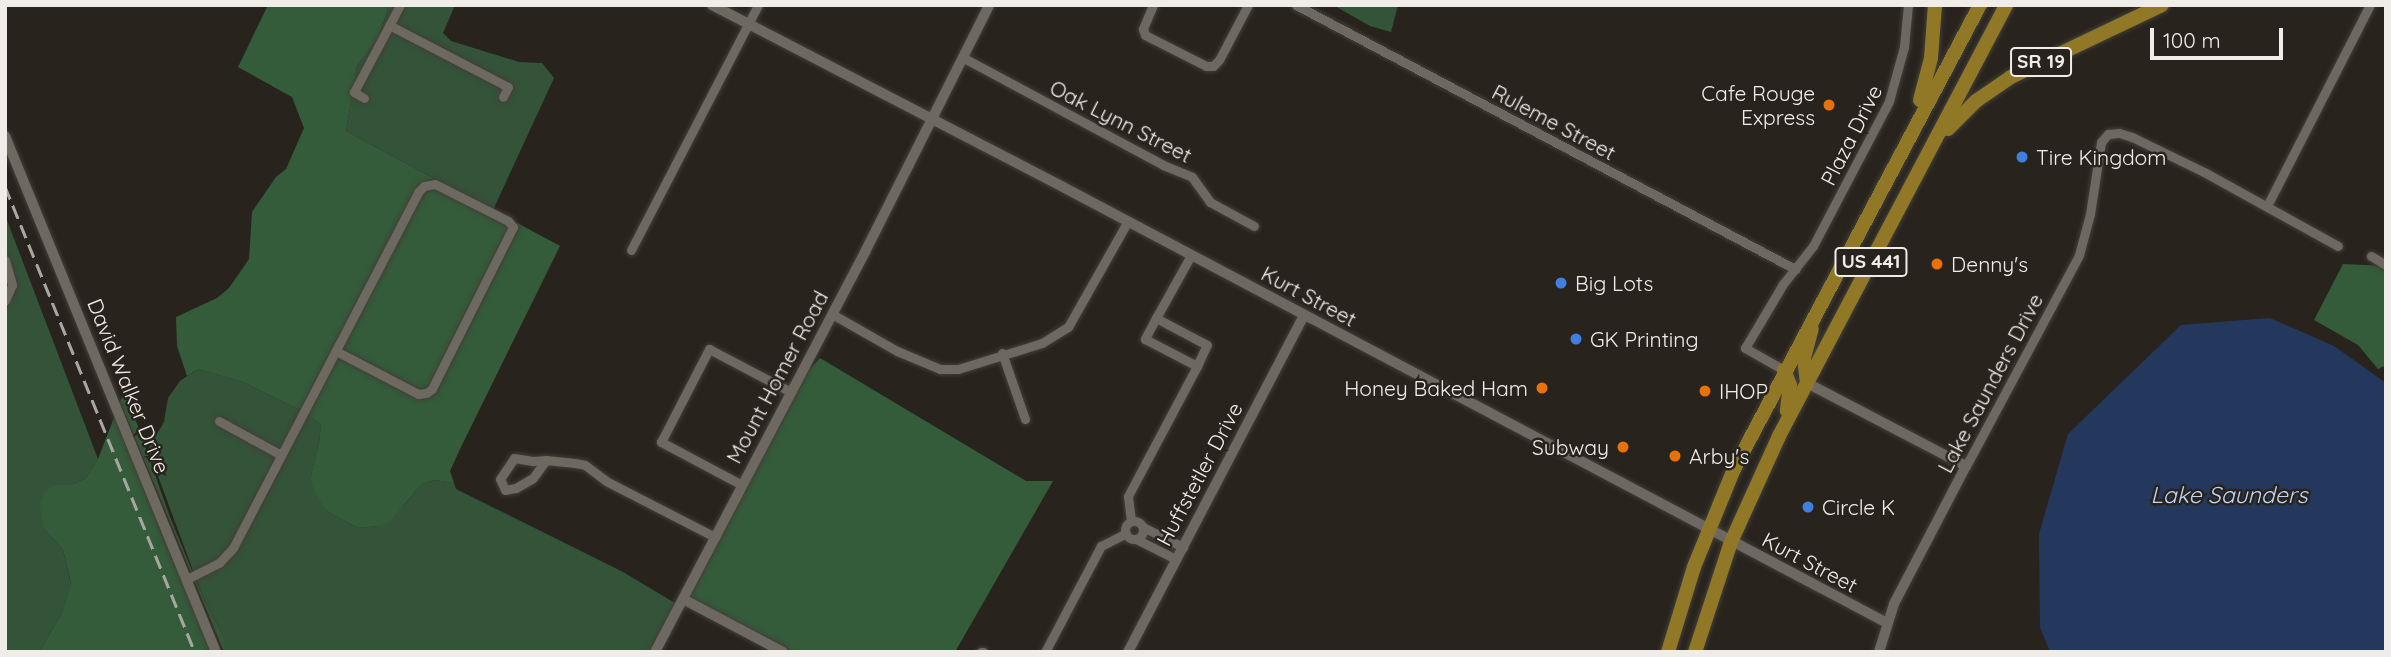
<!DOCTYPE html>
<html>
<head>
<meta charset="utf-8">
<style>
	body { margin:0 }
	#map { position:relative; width:2391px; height:657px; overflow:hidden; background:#28241d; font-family:Quicksand,sans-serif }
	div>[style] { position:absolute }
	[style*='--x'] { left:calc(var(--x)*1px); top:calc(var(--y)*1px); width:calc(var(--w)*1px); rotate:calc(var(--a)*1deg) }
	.green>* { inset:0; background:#345439 }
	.forest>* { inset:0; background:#345c3a }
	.water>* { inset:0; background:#24385e }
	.roads { filter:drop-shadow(0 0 2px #423e39) drop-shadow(0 0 2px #423e39) }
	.minor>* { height:9px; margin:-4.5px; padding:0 4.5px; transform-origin:4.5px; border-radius:4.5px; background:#6d6860 }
	.minor>.ring { margin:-4.5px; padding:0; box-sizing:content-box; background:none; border:9px solid #6d6860; border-radius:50% }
	.tertiary>* { height:10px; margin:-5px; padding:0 5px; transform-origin:5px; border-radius:5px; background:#6d6860 }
	.primary>* { height:14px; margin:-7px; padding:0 7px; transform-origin:7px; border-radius:7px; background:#907826 }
	.rail>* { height:2.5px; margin-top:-1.25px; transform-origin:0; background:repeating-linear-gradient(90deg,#a9a6a1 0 14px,transparent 0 21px) }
	.dots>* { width:19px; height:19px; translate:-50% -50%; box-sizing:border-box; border:4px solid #28241d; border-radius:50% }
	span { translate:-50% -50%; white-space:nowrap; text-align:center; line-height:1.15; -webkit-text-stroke:5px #28241d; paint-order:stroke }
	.shield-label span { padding:2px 5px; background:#28241d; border:2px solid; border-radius:5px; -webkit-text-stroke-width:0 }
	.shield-label { font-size:19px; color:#f0ede9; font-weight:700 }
	.poi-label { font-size:21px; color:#f0ede9 }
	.right { translate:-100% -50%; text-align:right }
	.left { translate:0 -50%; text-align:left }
	.street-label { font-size:21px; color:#f0ede9 }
	.water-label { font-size:23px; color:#bdd4fb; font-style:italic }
	.frame { position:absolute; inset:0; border:7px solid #f0ede9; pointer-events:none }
	.scale { position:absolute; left:2150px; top:28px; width:133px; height:32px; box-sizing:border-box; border:4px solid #f0ede9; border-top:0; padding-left:9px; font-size:21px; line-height:24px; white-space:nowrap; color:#f0ede9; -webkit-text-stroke:5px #28241d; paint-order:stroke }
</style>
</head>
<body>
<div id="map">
	<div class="green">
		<i style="clip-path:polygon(383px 5px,455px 5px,443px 33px,451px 41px,519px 62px,542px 63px,554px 78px,493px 210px,346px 131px,357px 66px,378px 39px,388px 11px)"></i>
		<i style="clip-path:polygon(1333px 5px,1398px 5px,1391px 32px,1370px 26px)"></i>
		<i style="clip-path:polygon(5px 215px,98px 459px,86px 478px,71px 485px,54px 485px,44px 529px,63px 550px,71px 584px,62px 613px,39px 652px,5px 652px)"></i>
		<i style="clip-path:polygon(198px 369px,243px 382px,306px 413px,321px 425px,319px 443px,310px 479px,328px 512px,358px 528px,379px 526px,404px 505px,422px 484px,435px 480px,454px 483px,456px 489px,623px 572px,675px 603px,650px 652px,224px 652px,224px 638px,202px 595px,148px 449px,164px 422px,168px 398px,180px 381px)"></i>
	</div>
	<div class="forest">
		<i style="clip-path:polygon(268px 5px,383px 5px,388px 10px,378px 39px,357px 66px,346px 131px,560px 246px,461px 447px,450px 471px,454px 483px,435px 480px,422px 484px,390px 521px,379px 526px,358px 528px,328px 512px,317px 497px,310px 479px,319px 443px,321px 425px,306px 413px,243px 382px,198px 369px,187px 376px,177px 346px,176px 317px,217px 298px,229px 288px,249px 259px,252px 212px,276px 177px,286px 169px,304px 128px,292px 97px,238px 67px)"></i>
		<i style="clip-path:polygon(2343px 264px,2386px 266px,2386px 365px,2378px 369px,2358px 345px,2314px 320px)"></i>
		<i style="clip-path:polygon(820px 358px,1026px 481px,1053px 481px,955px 652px,793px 652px,689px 598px,809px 370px)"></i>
		<i style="clip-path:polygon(125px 390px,170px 517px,202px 595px,224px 638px,224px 652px,120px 402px)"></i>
		<i style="clip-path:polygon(115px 415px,211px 652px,39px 652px,62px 613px,71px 583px,63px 550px,44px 529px,40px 505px,44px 493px,54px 485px,71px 485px,86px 478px,98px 459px)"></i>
	</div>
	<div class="water">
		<i style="clip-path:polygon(2270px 318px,2334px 346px,2386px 383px,2386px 652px,2050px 652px,2040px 627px,2039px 534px,2068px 434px,2181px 325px)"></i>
	</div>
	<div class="roads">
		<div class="minor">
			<i style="--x:1153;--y:5;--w:26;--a:113"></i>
			<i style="--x:1143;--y:29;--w:6;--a:72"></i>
			<i style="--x:1145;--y:35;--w:68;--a:26.9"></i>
			<i style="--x:1206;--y:66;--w:7;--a:0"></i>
			<i style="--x:1213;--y:66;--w:8;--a:-45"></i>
			<i style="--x:1219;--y:60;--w:62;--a:-62.2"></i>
			<i style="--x:1296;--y:5;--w:565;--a:27.88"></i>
			<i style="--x:389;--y:25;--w:134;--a:27.5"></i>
			<i style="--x:508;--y:87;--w:11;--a:117"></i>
			<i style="--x:962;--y:57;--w:228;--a:28.2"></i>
			<i style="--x:1163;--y:165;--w:31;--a:22"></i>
			<i style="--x:1192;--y:177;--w:31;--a:54"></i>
			<i style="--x:1210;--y:202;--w:50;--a:28.6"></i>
			<i style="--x:364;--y:98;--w:12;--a:-149"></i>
			<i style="--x:354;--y:92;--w:98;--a:-62.1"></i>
			<i style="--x:2268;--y:204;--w:224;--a:-62.9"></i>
			<i style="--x:631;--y:250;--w:276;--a:-62.6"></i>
			<i style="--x:2371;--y:256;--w:17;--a:31"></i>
			<i style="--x:5;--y:260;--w:26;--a:74"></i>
			<i style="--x:12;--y:285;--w:17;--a:114"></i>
			<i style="--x:832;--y:314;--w:75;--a:29.6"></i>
			<i style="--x:897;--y:351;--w:47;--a:22.7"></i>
			<i style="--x:940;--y:369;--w:18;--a:0"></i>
			<i style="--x:958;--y:369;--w:88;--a:-17.2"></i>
			<i style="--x:1042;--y:343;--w:31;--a:-32"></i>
			<i style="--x:1068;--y:327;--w:122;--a:-60.5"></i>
			<i style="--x:1156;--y:318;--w:72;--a:-60.9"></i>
			<i style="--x:1002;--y:353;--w:70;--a:70.8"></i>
			<i style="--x:1784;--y:370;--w:45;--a:-150.6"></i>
			<i style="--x:1745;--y:348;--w:74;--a:-59.3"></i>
			<i style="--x:1783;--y:284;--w:48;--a:-51.7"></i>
			<i style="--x:1813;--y:246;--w:164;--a:-62.3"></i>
			<i style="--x:1889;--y:101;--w:56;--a:-74.5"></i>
			<i style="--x:1904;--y:47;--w:42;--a:-84.6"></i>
			<i style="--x:219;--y:421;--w:71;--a:28.7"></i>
			<i style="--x:546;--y:460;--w:22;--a:126"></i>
			<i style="--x:533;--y:478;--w:20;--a:150"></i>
			<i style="--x:516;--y:488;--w:11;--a:170"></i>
			<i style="--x:505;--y:490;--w:12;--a:-114"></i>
			<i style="--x:500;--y:479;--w:25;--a:-56"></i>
			<i style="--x:514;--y:458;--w:19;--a:9"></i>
			<i style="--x:533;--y:461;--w:13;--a:-4"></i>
			<i style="--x:546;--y:460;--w:29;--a:6"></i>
			<i style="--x:575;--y:463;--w:10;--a:11"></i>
			<i style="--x:585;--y:465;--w:26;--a:37"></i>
			<i style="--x:606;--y:481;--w:123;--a:27.2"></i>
			<i style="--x:1966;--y:466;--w:239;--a:-61.8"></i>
			<i style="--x:2079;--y:255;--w:42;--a:-75"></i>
			<i style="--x:2090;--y:214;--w:73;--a:-81.3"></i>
			<i style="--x:2101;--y:142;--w:11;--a:-49"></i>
			<i style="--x:2108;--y:134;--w:11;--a:-5"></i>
			<i style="--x:2119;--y:133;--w:14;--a:17"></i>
			<i style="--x:2132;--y:137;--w:80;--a:25.9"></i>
			<i style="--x:2204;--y:172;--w:153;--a:28.9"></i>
			<i style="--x:742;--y:485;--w:92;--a:-152"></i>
			<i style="--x:661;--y:442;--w:105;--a:-62.7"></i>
			<i style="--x:709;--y:349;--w:93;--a:27.7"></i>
			<i style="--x:1131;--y:521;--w:25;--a:-97"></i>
			<i style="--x:1128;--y:496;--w:147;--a:-62"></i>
			<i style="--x:1197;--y:366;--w:23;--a:-65"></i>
			<i style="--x:1207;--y:345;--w:58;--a:-152.1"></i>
			<i style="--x:1156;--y:318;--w:24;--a:118"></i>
			<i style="--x:1145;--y:339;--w:59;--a:27.4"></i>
			<i class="ring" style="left:1125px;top:521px;width:9px;height:9px"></i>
			<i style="--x:1143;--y:527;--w:45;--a:26.6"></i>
			<i style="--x:1136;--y:539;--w:45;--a:26.6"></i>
			<i style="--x:187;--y:579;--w:36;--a:-27"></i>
			<i style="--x:219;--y:563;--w:21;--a:-47"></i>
			<i style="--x:233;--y:548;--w:401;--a:-62.5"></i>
			<i style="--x:418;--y:192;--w:8;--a:-45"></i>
			<i style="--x:424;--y:186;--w:11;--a:-10"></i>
			<i style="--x:435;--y:184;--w:82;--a:26.9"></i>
			<i style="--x:508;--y:221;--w:8;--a:50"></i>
			<i style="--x:513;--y:227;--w:181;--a:116.6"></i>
			<i style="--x:432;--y:389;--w:7;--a:146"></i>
			<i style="--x:426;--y:393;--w:8;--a:173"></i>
			<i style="--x:418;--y:394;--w:93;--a:-152.3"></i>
			<i style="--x:981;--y:652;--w:2;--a:0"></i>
			<i style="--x:1045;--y:652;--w:120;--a:-62.2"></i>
			<i style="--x:1101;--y:546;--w:28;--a:-27"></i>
		</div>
		<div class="tertiary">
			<i style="--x:712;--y:5;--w:395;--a:27.4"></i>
			<i style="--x:1063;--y:187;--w:932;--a:27.88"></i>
			<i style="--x:5;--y:136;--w:557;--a:67.76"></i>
			<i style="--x:1807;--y:383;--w:179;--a:27.6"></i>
			<i style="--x:1966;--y:466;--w:156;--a:117.6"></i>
			<i style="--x:1894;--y:604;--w:50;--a:107.4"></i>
			<i style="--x:683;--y:599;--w:113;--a:27.9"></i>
			<i style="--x:655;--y:652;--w:452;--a:-62.3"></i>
			<i style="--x:865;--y:252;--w:276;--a:-63.3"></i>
			<i style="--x:1128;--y:652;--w:380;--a:-62.4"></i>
		</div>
		<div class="primary">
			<i style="--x:1920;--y:100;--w:43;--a:-75.3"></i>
			<i style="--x:1931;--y:58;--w:53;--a:-85.7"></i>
			<i style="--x:1948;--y:129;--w:40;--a:-45"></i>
			<i style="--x:1976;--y:101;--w:42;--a:-34.4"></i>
			<i style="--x:2011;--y:77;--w:167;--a:-25.5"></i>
			<i style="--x:1784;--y:370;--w:16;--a:68"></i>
			<i style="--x:1790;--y:385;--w:26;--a:97"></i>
			<i style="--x:1807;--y:383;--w:25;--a:-97"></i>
			<i style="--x:1804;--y:358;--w:30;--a:-75"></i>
			<i style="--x:1668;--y:652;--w:89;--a:-73"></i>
			<i style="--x:1694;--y:567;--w:106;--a:-67.8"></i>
			<i style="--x:1734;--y:469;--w:525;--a:-62.07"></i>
			<i style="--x:1695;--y:652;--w:116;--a:-71.9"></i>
			<i style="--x:1731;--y:542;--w:116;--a:-65.6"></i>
			<i style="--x:1779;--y:436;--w:487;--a:-62.2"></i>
		</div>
	</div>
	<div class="rail">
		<i style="--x:5;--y:186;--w:503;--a:67.82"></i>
	</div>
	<div class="dots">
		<i style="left:1829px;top:105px;background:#e8710a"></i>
		<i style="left:2022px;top:157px;background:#3f7fe0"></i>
		<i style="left:1937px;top:264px;background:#e8710a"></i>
		<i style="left:1561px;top:283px;background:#3f7fe0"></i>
		<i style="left:1576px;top:339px;background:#3f7fe0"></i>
		<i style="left:1542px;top:388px;background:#e8710a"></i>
		<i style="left:1705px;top:391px;background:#e8710a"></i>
		<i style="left:1623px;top:447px;background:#e8710a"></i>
		<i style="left:1675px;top:456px;background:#e8710a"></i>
		<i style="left:1808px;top:507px;background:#3f7fe0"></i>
	</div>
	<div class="shield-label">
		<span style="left:2041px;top:62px">SR 19</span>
		<span style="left:1871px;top:262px">US 441</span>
	</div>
	<div class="poi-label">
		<span class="right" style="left:1815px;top:105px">Cafe Rouge<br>Express</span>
		<span class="left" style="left:2036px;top:157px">Tire Kingdom</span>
		<span class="left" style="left:1951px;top:264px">Denny's</span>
		<span class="left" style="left:1575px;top:283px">Big Lots</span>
		<span class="left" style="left:1590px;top:339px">GK Printing</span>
		<span class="right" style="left:1528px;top:388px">Honey Baked Ham</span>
		<span class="left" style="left:1719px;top:391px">IHOP</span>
		<span class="right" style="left:1609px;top:447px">Subway</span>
		<span class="left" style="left:1689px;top:456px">Arby's</span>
		<span class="left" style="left:1822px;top:507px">Circle K</span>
	</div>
	<div class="street-label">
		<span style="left:1121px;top:121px;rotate:27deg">Oak Lynn Street</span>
		<span style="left:1554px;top:122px;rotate:28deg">Ruleme Street</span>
		<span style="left:1851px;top:135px;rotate:-63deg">Plaza Drive</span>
		<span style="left:1309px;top:296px;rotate:28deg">Kurt Street</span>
		<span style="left:777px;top:377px;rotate:-62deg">Mount Homer Road</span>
		<span style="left:1990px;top:383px;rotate:-62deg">Lake Saunders Drive</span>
		<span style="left:129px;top:386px;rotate:68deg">David Walker Drive</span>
		<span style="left:1199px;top:474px;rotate:-62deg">Huffstetler Drive</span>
		<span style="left:1810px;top:562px;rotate:28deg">Kurt Street</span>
	</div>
	<div class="water-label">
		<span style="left:2229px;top:495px">Lake Saunders</span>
	</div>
	<div class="frame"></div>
	<div class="scale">100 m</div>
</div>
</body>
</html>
